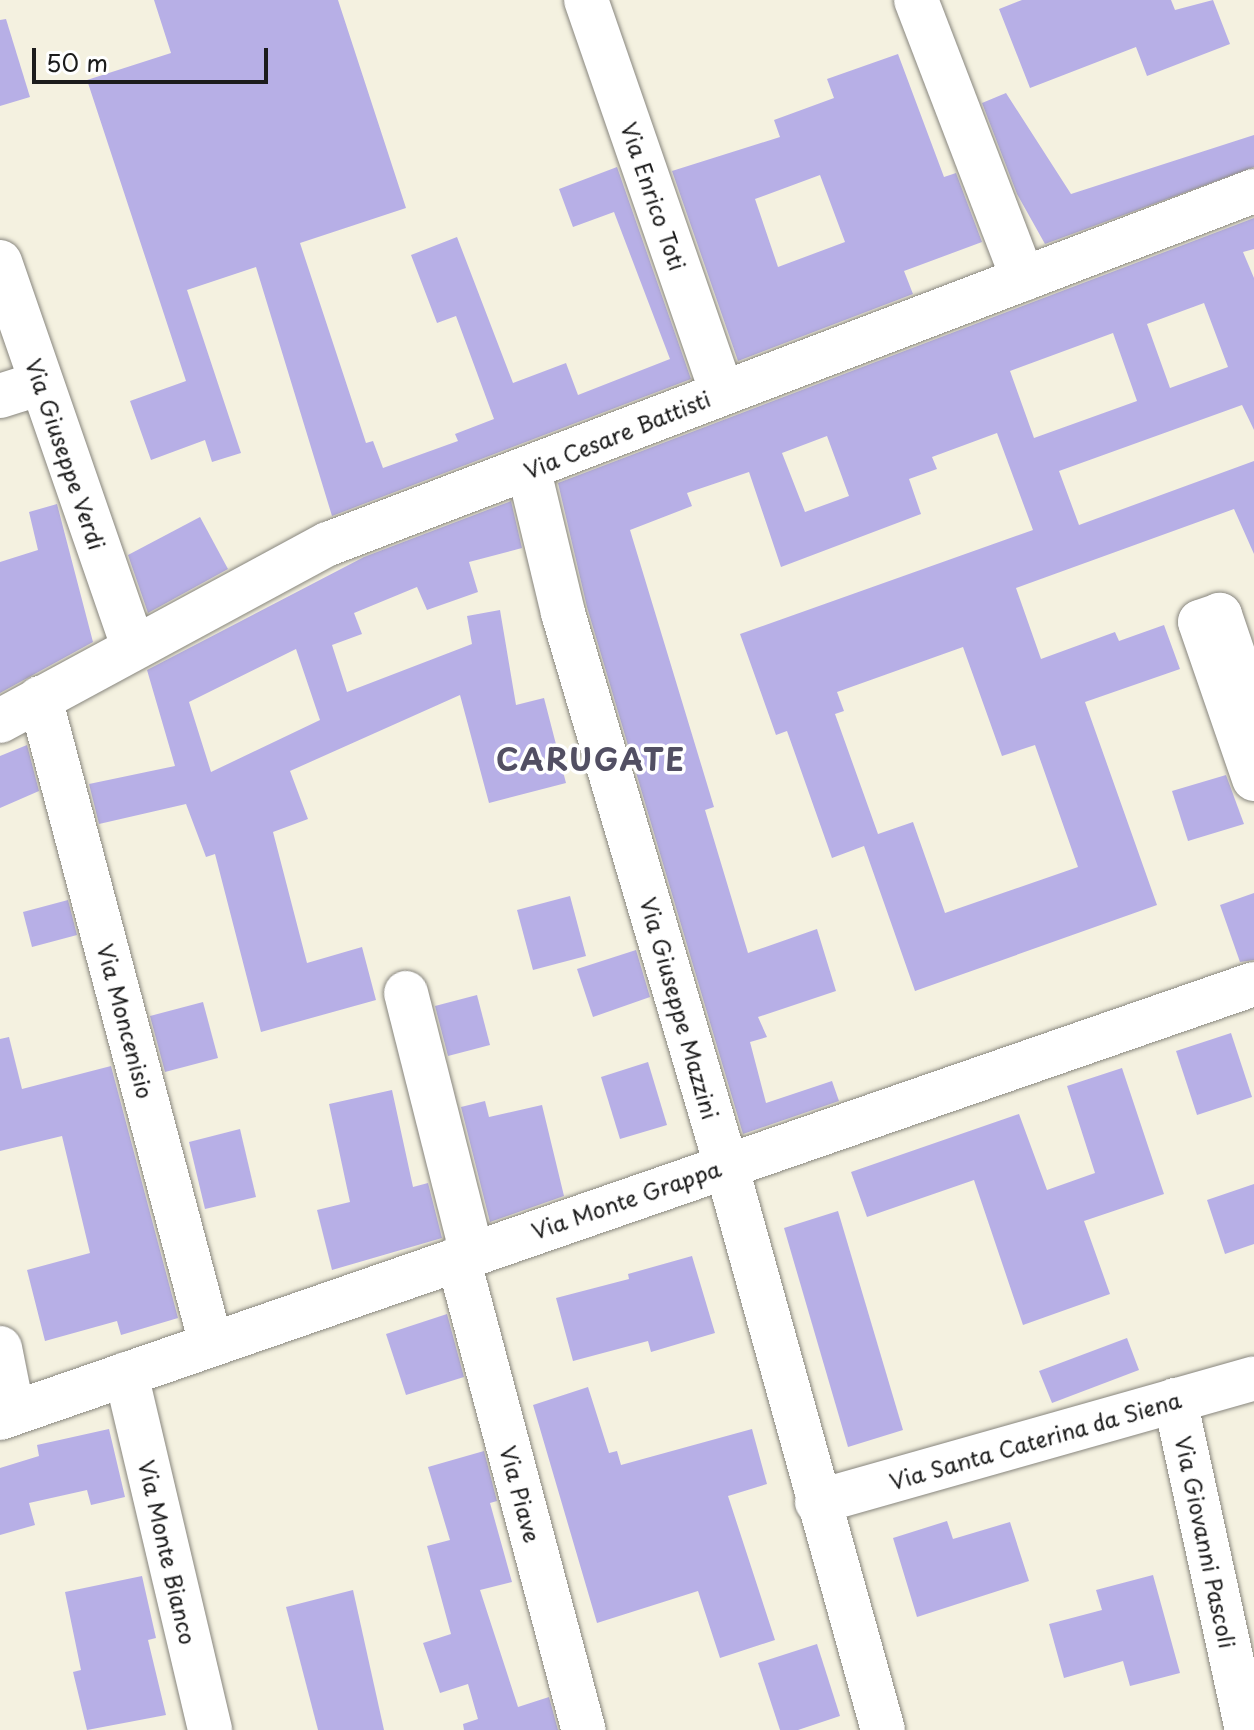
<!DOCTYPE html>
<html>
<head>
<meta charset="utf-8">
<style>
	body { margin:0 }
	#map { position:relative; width:1254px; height:1730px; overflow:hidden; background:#f4f1e0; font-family:"Playpen Sans",sans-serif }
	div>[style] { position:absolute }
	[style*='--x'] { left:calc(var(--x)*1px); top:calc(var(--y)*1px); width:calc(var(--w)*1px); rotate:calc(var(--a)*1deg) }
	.building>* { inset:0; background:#b7afe6 }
	.roads { filter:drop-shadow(0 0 2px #88867e) drop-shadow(0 0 2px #88867e) }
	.minor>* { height:44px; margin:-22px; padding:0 22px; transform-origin:22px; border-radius:22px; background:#fff }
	span { translate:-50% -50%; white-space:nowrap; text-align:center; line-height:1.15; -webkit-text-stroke:7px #fff; paint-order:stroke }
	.street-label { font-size:22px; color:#1c1c1c }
	.district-label { font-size:30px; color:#524f63; font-weight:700; letter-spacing:2px }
	.scale { position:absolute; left:32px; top:48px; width:236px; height:36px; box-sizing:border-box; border:4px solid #1c1c1c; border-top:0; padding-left:10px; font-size:24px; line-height:28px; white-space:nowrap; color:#1c1c1c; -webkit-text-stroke:6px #fff; paint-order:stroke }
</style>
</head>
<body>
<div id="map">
	<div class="building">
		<i style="clip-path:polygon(154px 0,338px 0,406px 208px,300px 243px,366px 443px,373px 441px,383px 468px,458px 441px,455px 434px,494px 419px,456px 316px,437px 323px,411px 255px,457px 237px,513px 383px,566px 363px,578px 395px,670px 359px,614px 212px,573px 227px,559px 189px,617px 167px,691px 379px,332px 516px,256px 267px,187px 290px,241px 453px,212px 462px,205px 440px,151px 460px,130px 401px,186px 381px,87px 80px,171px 53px)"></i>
		<i style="clip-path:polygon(1022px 0,1171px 0,1175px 10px,1213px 0,1230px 44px,1147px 76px,1136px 47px,1030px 88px,999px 9px)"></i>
		<i style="clip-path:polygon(6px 19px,30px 97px,0 106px,0 20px)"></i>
		<i style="clip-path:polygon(evenodd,898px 54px,944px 177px,956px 173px,982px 242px,904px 271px,913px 294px,738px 361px,672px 171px,780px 137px,774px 120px,834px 98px,827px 79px,898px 54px,820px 175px,845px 242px,778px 267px,755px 199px,820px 175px)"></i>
		<i style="clip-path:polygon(1006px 93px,1071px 194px,1254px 135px,1254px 167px,1045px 244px,1017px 194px,982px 103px)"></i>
		<i style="clip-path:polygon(evenodd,1254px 218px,1254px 249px,1243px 252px,1254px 278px,1254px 430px,1242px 405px,1059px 471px,1079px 525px,1254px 461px,1254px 554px,1234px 509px,1016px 588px,1041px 659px,1115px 632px,1119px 641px,1164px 625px,1180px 669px,1085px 702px,1157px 905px,915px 991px,864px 846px,832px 858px,787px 731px,776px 735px,740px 634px,1033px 530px,997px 433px,932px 457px,937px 469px,909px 479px,921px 514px,781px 567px,749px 472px,687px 493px,692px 506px,630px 530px,714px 807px,705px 810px,748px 953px,817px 929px,836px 991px,758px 1017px,767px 1037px,750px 1042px,766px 1103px,832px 1081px,839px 1101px,743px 1134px,587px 607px,558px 483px,1254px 218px,1204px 303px,1228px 367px,1170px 388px,1147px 324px,1204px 303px,1254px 218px,1113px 333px,1137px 401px,1034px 438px,1010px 371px,1113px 333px,1254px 218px,827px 436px,849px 496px,805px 512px,782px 453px,827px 436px,1254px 218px,963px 647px,1002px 756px,1035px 745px,1078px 867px,945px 913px,913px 822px,878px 834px,835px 714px,844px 711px,837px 692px,963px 647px)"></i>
		<i style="clip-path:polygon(evenodd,511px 501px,522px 548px,469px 562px,478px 592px,427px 610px,417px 587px,354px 613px,362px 634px,332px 645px,347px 692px,472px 644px,467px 616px,500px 610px,516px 705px,544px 698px,566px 783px,489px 803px,460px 695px,290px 771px,308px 819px,273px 832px,307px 963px,362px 947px,376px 1000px,261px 1032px,215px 854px,206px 857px,186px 804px,99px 824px,89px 784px,175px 766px,147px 670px,364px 557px,511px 501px,296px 649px,320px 720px,211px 772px,189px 702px,296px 649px)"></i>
		<i style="clip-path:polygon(57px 504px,93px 642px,0 693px,0 562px,38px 550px,29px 512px)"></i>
		<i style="clip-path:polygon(200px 517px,228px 569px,148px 613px,128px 555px)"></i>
		<i style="clip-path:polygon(27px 745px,39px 791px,0 808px,0 756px)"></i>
		<i style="clip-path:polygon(1226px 775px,1244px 824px,1188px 841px,1172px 791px)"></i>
		<i style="clip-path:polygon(1254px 893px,1254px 960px,1240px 962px,1220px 905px)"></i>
		<i style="clip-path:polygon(570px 896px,586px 956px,533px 970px,517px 910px)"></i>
		<i style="clip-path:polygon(68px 900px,77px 935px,32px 947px,23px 912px)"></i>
		<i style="clip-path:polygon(636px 950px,650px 997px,593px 1017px,577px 969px)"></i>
		<i style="clip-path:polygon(477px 995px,490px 1045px,448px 1056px,435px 1006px)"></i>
		<i style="clip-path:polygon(203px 1002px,218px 1058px,165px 1072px,150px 1016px)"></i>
		<i style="clip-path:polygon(1231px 1033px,1252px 1097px,1197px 1115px,1176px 1051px)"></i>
		<i style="clip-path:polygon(9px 1037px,22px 1089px,111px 1066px,178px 1318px,121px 1335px,117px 1321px,45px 1341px,27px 1270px,90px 1253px,62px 1136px,0 1151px,0 1039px)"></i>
		<i style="clip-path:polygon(648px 1062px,667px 1125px,620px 1139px,601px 1077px)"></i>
		<i style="clip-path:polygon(1122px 1068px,1164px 1194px,1084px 1221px,1110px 1294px,1023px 1325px,974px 1180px,867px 1217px,851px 1172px,1019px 1114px,1047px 1190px,1095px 1173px,1067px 1086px)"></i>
		<i style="clip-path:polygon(392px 1090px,413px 1187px,428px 1183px,442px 1238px,332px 1270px,317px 1210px,350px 1202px,329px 1104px)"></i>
		<i style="clip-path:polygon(485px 1101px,489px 1117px,542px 1105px,564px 1196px,490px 1222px,461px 1107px)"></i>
		<i style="clip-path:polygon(240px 1129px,256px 1197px,205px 1209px,189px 1142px)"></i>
		<i style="clip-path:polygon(1254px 1184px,1254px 1244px,1225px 1254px,1207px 1200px)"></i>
		<i style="clip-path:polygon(838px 1211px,903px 1430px,848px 1447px,784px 1228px)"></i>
		<i style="clip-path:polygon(692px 1256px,715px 1333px,651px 1352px,648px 1341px,573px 1361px,556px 1298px,629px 1279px,628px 1274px)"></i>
		<i style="clip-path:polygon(447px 1314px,464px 1377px,406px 1395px,386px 1334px)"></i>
		<i style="clip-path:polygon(1127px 1338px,1139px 1370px,1052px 1403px,1039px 1371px)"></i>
		<i style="clip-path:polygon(588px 1387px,609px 1453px,617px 1451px,621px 1465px,752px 1429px,767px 1484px,728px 1496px,775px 1640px,720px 1658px,698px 1591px,597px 1623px,533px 1405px)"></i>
		<i style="clip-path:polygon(109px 1429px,125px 1497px,91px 1505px,87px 1490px,29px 1503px,35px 1525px,0 1535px,0 1468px,39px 1456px,37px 1445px)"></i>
		<i style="clip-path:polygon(484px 1451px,497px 1501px,490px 1503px,512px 1582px,480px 1590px,518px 1707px,549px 1697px,558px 1730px,464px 1730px,463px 1724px,478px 1719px,468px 1684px,440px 1693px,423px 1643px,451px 1634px,427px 1546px,450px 1540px,428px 1467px)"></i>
		<i style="clip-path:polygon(947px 1521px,953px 1539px,1010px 1522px,1029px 1581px,917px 1617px,893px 1538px)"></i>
		<i style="clip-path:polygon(1153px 1575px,1180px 1673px,1130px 1686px,1123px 1661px,1064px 1678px,1049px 1624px,1102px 1610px,1096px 1590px)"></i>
		<i style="clip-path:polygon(142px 1576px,156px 1638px,148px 1640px,166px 1715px,87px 1730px,73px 1672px,81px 1670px,65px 1592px)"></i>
		<i style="clip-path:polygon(353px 1590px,384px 1730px,318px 1730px,286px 1607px)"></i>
		<i style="clip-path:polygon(817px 1644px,840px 1716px,798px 1730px,780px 1730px,758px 1663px)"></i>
	</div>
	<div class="roads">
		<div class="minor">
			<i style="--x:586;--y:0;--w:415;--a:70.9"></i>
			<i style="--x:916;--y:0;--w:299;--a:69"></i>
			<i style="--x:0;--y:262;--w:407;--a:70.9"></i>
			<i style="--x:0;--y:396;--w:43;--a:-17.6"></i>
			<i style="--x:529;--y:471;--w:146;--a:76.5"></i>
			<i style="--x:563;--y:613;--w:576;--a:73.55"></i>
			<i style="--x:726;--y:1165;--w:586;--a:74.47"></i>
			<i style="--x:40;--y:698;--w:668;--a:75.17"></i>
			<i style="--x:1254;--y:715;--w:106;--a:-108.8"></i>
			<i style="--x:1220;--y:615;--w:21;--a:161"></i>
			<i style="--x:1200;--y:622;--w:166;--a:71"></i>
			<i style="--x:0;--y:721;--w:373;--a:-28.4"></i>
			<i style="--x:328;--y:544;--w:991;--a:-20.87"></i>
			<i style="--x:406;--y:993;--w:268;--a:75.8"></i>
			<i style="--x:458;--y:1258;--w:489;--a:75.1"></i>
			<i style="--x:0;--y:1348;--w:66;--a:78.7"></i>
			<i style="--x:126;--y:1374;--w:366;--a:76.7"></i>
			<i style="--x:1175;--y:1400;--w:338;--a:77.7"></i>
			<i style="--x:0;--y:1418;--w:1327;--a:-19.09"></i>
			<i style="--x:817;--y:1502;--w:454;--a:-15.8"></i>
		</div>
	</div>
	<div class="street-label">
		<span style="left:654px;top:196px;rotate:71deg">Via Enrico Toti</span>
		<span style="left:617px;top:434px;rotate:-22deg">Via Cesare Battisti</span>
		<span style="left:66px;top:454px;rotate:71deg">Via Giuseppe Verdi</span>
		<span style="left:680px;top:1008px;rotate:74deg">Via Giuseppe Mazzini</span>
		<span style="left:126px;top:1021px;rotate:75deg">Via Moncenisio</span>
		<span style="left:626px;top:1199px;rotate:-19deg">Via Monte Grappa</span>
		<span style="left:1035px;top:1440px;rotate:-16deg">Via Santa Caterina da Siena</span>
		<span style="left:521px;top:1494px;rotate:75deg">Via Piave</span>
		<span style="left:1206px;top:1542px;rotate:78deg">Via Giovanni Pascoli</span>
		<span style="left:168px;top:1552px;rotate:77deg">Via Monte Bianco</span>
	</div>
	<div class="district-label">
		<span style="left:591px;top:759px">CARUGATE</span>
	</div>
	<div class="scale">50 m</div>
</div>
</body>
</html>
